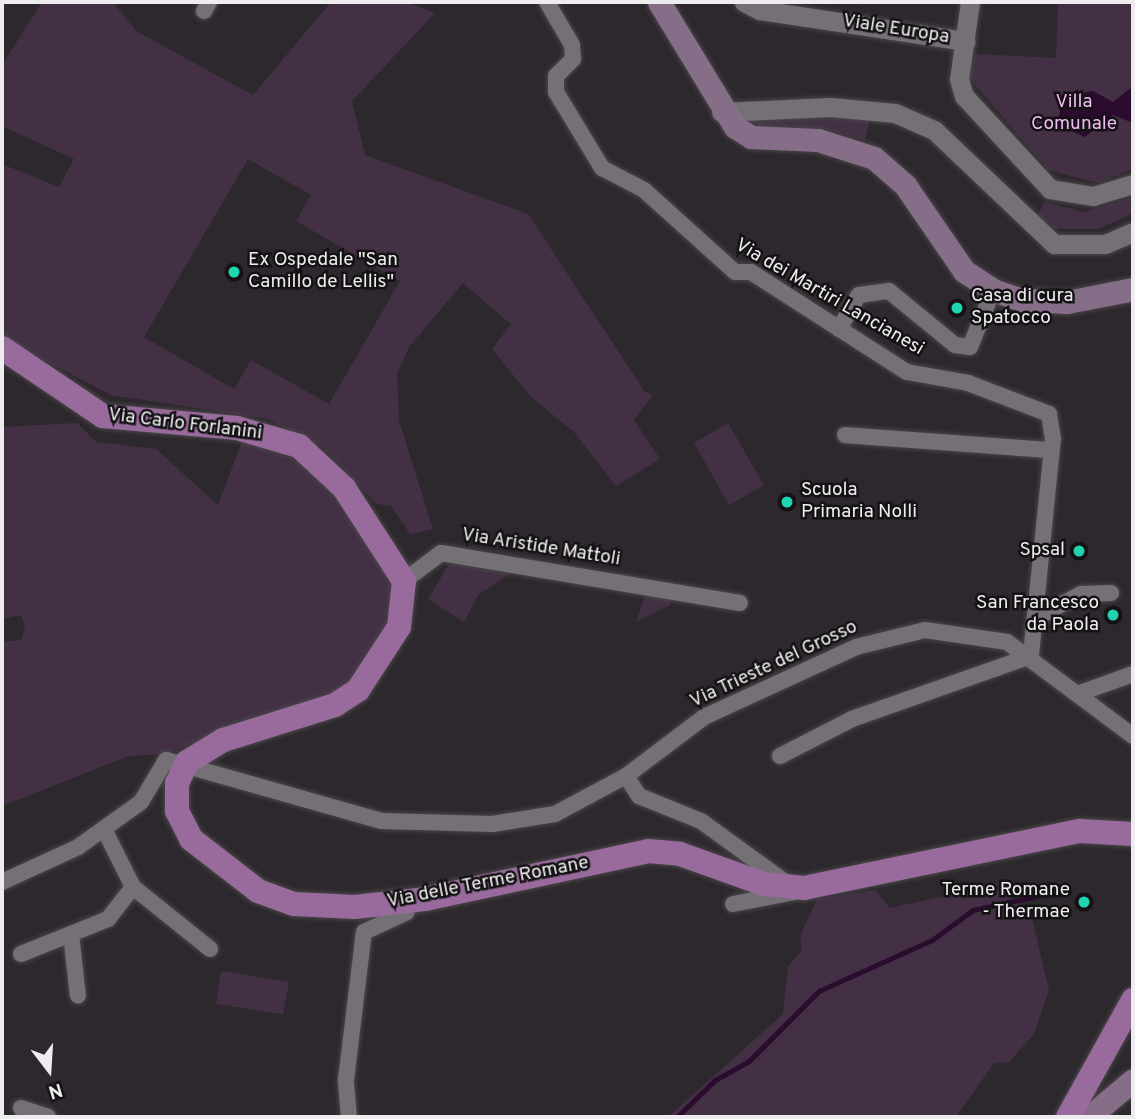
<!DOCTYPE html>
<html>
<head>
<meta charset="utf-8">
<style>
	body { margin:0 }
	#map { position:relative; width:1135px; height:1119px; overflow:hidden; background:#2d282d; font-family:Overpass,sans-serif }
	div>[style] { position:absolute }
	[style*='--x'] { left:calc(var(--x)*1px); top:calc(var(--y)*1px); width:calc(var(--w)*1px); rotate:calc(var(--a)*1deg) }
	.green>* { inset:0; background:#433045 }
	.water>* { inset:0; background:#2b0c2e }
	.stream>* { height:4.5px; margin:-2.25px; padding:0 2.25px; transform-origin:2.25px; border-radius:2.25px; background:#2b0c2e }
	.roads { filter:drop-shadow(0 0 2px #494649) drop-shadow(0 0 2px #494649) }
	.minor>* { height:16px; margin:-8px; padding:0 8px; transform-origin:8px; border-radius:8px; background:#757076 }
	.tertiary>* { height:19px; margin:-9.5px; padding:0 9.5px; transform-origin:9.5px; border-radius:9.5px; background:#757076 }
	.secondary>* { height:23px; margin:-11.5px; padding:0 11.5px; transform-origin:11.5px; border-radius:11.5px; background:#866e89 }
	.primary>* { height:24px; margin:-12px; padding:0 12px; transform-origin:12px; border-radius:12px; background:#986b9c }
	.dots>* { width:19px; height:19px; translate:-50% -50%; box-sizing:border-box; border:4px solid #141214; border-radius:50% }
	span { translate:-50% -50%; white-space:nowrap; text-align:center; line-height:1.15; -webkit-text-stroke:5px #141214; paint-order:stroke }
	.street-label { font-size:19px; color:#efecef }
	.park-label { font-size:19px; color:#f0b7f5 }
	.poi-label { font-size:19px; color:#efecef }
	.left { translate:0 -50%; text-align:left }
	.right { translate:-100% -50%; text-align:right }
	.frame { position:absolute; inset:0; border:4px solid #efecef; pointer-events:none }
	.north { position:absolute; left:14px; top:1035px; width:70px; height:70px; -webkit-text-stroke:5px #141214; paint-order:stroke; rotate:163deg; font-size:19px; font-weight:700; line-height:28px; text-align:center; color:#efecef }
	.north::after { content:''; display:block; margin:auto; width:24px; height:32px; background:#efecef; clip-path:polygon(50% 0,100% 100%,50% 72%,0 100%) }
</style>
</head>
<body>
<div id="map">
	<div class="green">
		<i style="clip-path:polygon(evenodd,42px 2px,113px 2px,136px 31px,253px 95px,331px 2px,406px 2px,435px 13px,352px 101px,365px 155px,528px 214px,645px 392px,653px 395px,634px 420px,660px 459px,616px 486px,574px 432px,531px 397px,492px 349px,511px 324px,463px 283px,409px 347px,397px 374px,399px 421px,433px 529px,410px 534px,391px 506px,376px 504px,324px 449px,268px 419px,111px 395px,2px 338px,2px 164px,59px 187px,74px 159px,2px 126px,2px 65px,42px 2px,248px 159px,311px 195px,296px 221px,400px 281px,329px 404px,251px 360px,234px 389px,144px 337px,248px 159px)"></i>
		<i style="clip-path:polygon(1058px 2px,1133px 2px,1133px 169px,1098px 183px,1048px 170px,966px 74px,975px 54px,1056px 58px)"></i>
		<i style="clip-path:polygon(829px 114px,870px 119px,865px 140px,819px 128px,760px 126px,750px 119px)"></i>
		<i style="clip-path:polygon(1133px 197px,1133px 213px,1099px 229px,1052px 229px,1035px 219px,1045px 202px,1084px 212px)"></i>
		<i style="clip-path:polygon(77px 423px,96px 442px,156px 449px,218px 505px,244px 436px,275px 442px,324px 475px,390px 571px,397px 609px,347px 686px,166px 754px,129px 756px,2px 806px,2px 642px,22px 640px,25px 626px,21px 615px,2px 619px,2px 427px)"></i>
		<i style="clip-path:polygon(728px 423px,764px 485px,729px 505px,694px 443px)"></i>
		<i style="clip-path:polygon(452px 559px,517px 569px,478px 595px,464px 622px,428px 599px)"></i>
		<i style="clip-path:polygon(647px 589px,673px 594px,670px 605px,636px 622px)"></i>
		<i style="clip-path:polygon(990px 886px,1030px 910px,1049px 990px,1034px 1034px,1009px 1062px,994px 1063px,956px 1117px,668px 1117px,783px 1014px,788px 966px,802px 950px,800px 936px,817px 899px,875px 890px,890px 908px)"></i>
		<i style="clip-path:polygon(221px 971px,289px 982px,283px 1014px,216px 1004px)"></i>
	</div>
	<div class="water">
		<i style="clip-path:polygon(1133px 86px,1133px 123px,1113px 115px,1085px 137px,1057px 125px,1063px 96px,1093px 91px,1113px 102px)"></i>
	</div>
	<div class="stream">
		<i style="--x:677;--y:1117;--w:53;--a:-44.2"></i>
		<i style="--x:715;--y:1080;--w:39;--a:-29"></i>
		<i style="--x:749;--y:1061;--w:99;--a:-45"></i>
		<i style="--x:819;--y:991;--w:124;--a:-24.3"></i>
		<i style="--x:932;--y:940;--w:51;--a:-36.2"></i>
		<i style="--x:973;--y:910;--w:80;--a:-12.3"></i>
	</div>
	<div class="roads">
		<div class="minor">
			<i style="--x:547;--y:2;--w:50;--a:59.8"></i>
			<i style="--x:572;--y:45;--w:14;--a:86"></i>
			<i style="--x:573;--y:59;--w:24;--a:135"></i>
			<i style="--x:556;--y:76;--w:16;--a:90"></i>
			<i style="--x:556;--y:92;--w:89;--a:58.8"></i>
			<i style="--x:602;--y:168;--w:47;--a:27.6"></i>
			<i style="--x:644;--y:190;--w:122;--a:42"></i>
			<i style="--x:735;--y:272;--w:16;--a:0"></i>
			<i style="--x:751;--y:272;--w:185;--a:32.7"></i>
			<i style="--x:907;--y:372;--w:62;--a:10.2"></i>
			<i style="--x:968;--y:383;--w:87;--a:20.9"></i>
			<i style="--x:1049;--y:414;--w:24;--a:81"></i>
			<i style="--x:1053;--y:438;--w:219;--a:95.8"></i>
			<i style="--x:204;--y:11;--w:10;--a:-61"></i>
			<i style="--x:839;--y:329;--w:39;--a:-60"></i>
			<i style="--x:859;--y:295;--w:30;--a:-8"></i>
			<i style="--x:889;--y:291;--w:85;--a:39.3"></i>
			<i style="--x:955;--y:345;--w:15;--a:8"></i>
			<i style="--x:970;--y:347;--w:61;--a:-68"></i>
			<i style="--x:845;--y:435;--w:206;--a:4.2"></i>
			<i style="--x:404;--y:581;--w:46;--a:-37.1"></i>
			<i style="--x:441;--y:553;--w:303;--a:9.5"></i>
			<i style="--x:1036;--y:618;--w:51;--a:-28.1"></i>
			<i style="--x:1081;--y:594;--w:30;--a:-2"></i>
			<i style="--x:1080;--y:693;--w:56;--a:-19.7"></i>
			<i style="--x:780;--y:756;--w:81;--a:-27.2"></i>
			<i style="--x:852;--y:719;--w:190;--a:-19.4"></i>
			<i style="--x:626;--y:776;--w:24;--a:57"></i>
			<i style="--x:639;--y:796;--w:67;--a:22"></i>
			<i style="--x:701;--y:821;--w:112;--a:36"></i>
			<i style="--x:104;--y:829;--w:65;--a:63.4"></i>
			<i style="--x:133;--y:887;--w:99;--a:38.8"></i>
			<i style="--x:2;--y:882;--w:84;--a:-24.7"></i>
			<i style="--x:78;--y:847;--w:77;--a:-35.5"></i>
			<i style="--x:141;--y:802;--w:49;--a:-59.2"></i>
			<i style="--x:166;--y:760;--w:224;--a:15.8"></i>
			<i style="--x:382;--y:821;--w:110;--a:1.6"></i>
			<i style="--x:492;--y:824;--w:64;--a:-9"></i>
			<i style="--x:555;--y:814;--w:81;--a:-28.2"></i>
			<i style="--x:626;--y:776;--w:98;--a:-37.1"></i>
			<i style="--x:704;--y:717;--w:167;--a:-24.7"></i>
			<i style="--x:856;--y:647;--w:71;--a:-13.8"></i>
			<i style="--x:925;--y:630;--w:83;--a:8.3"></i>
			<i style="--x:1007;--y:642;--w:157;--a:36.7"></i>
			<i style="--x:733;--y:904;--w:62;--a:-11.1"></i>
			<i style="--x:71;--y:934;--w:62;--a:83.6"></i>
			<i style="--x:21;--y:954;--w:94;--a:-21.9"></i>
			<i style="--x:108;--y:919;--w:41;--a:-52"></i>
			<i style="--x:21;--y:1108;--w:28;--a:18"></i>
			<i style="--x:349;--y:1117;--w:37;--a:-95"></i>
			<i style="--x:346;--y:1080;--w:149;--a:-83.1"></i>
			<i style="--x:364;--y:932;--w:47;--a:-24.9"></i>
		</div>
		<div class="tertiary">
			<i style="--x:744;--y:2;--w:18;--a:27"></i>
			<i style="--x:760;--y:10;--w:208;--a:8.6"></i>
			<i style="--x:970;--y:2;--w:78;--a:98.1"></i>
			<i style="--x:959;--y:79;--w:18;--a:74"></i>
			<i style="--x:964;--y:96;--w:127;--a:47.2"></i>
			<i style="--x:1050;--y:189;--w:44;--a:9.2"></i>
			<i style="--x:1093;--y:196;--w:42;--a:-16.7"></i>
			<i style="--x:721;--y:112;--w:109;--a:-2.6"></i>
			<i style="--x:830;--y:107;--w:65;--a:5.3"></i>
			<i style="--x:895;--y:113;--w:43;--a:23.6"></i>
			<i style="--x:934;--y:130;--w:166;--a:43.5"></i>
			<i style="--x:1054;--y:244;--w:51;--a:0"></i>
			<i style="--x:1105;--y:244;--w:30;--a:-23"></i>
		</div>
		<div class="secondary">
			<i style="--x:659;--y:2;--w:146;--a:58.7"></i>
			<i style="--x:735;--y:127;--w:19;--a:32"></i>
			<i style="--x:751;--y:137;--w:67;--a:2.6"></i>
			<i style="--x:818;--y:140;--w:59;--a:17.8"></i>
			<i style="--x:874;--y:158;--w:41;--a:41.1"></i>
			<i style="--x:905;--y:185;--w:104;--a:55.5"></i>
			<i style="--x:964;--y:271;--w:35;--a:33"></i>
			<i style="--x:993;--y:290;--w:31;--a:19"></i>
			<i style="--x:1022;--y:300;--w:45;--a:2.5"></i>
			<i style="--x:1067;--y:302;--w:67;--a:-11.1"></i>
			<i style="--x:1089;--y:1117;--w:57;--a:-40.1"></i>
		</div>
		<div class="primary">
			<i style="--x:2;--y:348;--w:122;--a:34"></i>
			<i style="--x:103;--y:416;--w:135;--a:5.1"></i>
			<i style="--x:237;--y:428;--w:65;--a:16.2"></i>
			<i style="--x:299;--y:446;--w:62;--a:43"></i>
			<i style="--x:344;--y:488;--w:111;--a:57.2"></i>
			<i style="--x:404;--y:581;--w:46;--a:96.2"></i>
			<i style="--x:399;--y:627;--w:75;--a:123.1"></i>
			<i style="--x:358;--y:690;--w:27;--a:147"></i>
			<i style="--x:335;--y:705;--w:117;--a:162.6"></i>
			<i style="--x:223;--y:740;--w:42;--a:148.6"></i>
			<i style="--x:187;--y:762;--w:23;--a:115"></i>
			<i style="--x:177;--y:783;--w:28;--a:90"></i>
			<i style="--x:177;--y:811;--w:31;--a:63"></i>
			<i style="--x:191;--y:839;--w:85;--a:37.8"></i>
			<i style="--x:258;--y:891;--w:38;--a:20"></i>
			<i style="--x:294;--y:904;--w:61;--a:2.8"></i>
			<i style="--x:355;--y:907;--w:70;--a:-6.5"></i>
			<i style="--x:425;--y:899;--w:228;--a:-12.1"></i>
			<i style="--x:648;--y:851;--w:32;--a:5"></i>
			<i style="--x:680;--y:854;--w:89;--a:19.7"></i>
			<i style="--x:764;--y:884;--w:40;--a:5.7"></i>
			<i style="--x:804;--y:888;--w:282;--a:-11.7"></i>
			<i style="--x:1080;--y:831;--w:53;--a:3.2"></i>
			<i style="--x:1068;--y:1117;--w:134;--a:-60.9"></i>
		</div>
	</div>
	<div class="dots">
		<i style="left:234px;top:272px;background:#1fd5b0"></i>
		<i style="left:957px;top:308px;background:#1fd5b0"></i>
		<i style="left:787px;top:502px;background:#1fd5b0"></i>
		<i style="left:1079px;top:551px;background:#1fd5b0"></i>
		<i style="left:1113px;top:615px;background:#1fd5b0"></i>
		<i style="left:1084px;top:902px;background:#1fd5b0"></i>
	</div>
	<div class="street-label">
		<span style="left:896px;top:30px;rotate:9deg">Viale Europa</span>
		<span style="left:829px;top:298px;rotate:30deg">Via dei Martiri Lancianesi</span>
		<span style="left:185px;top:425px;rotate:7deg">Via Carlo Forlanini</span>
		<span style="left:541px;top:548px;rotate:9deg">Via Aristide Mattoli</span>
		<span style="left:774px;top:665px;rotate:-25deg">Via Trieste del Grosso</span>
		<span style="left:488px;top:883px;rotate:-11deg">Via delle Terme Romane</span>
	</div>
	<div class="park-label">
		<span style="left:1074px;top:114px">Villa<br>Comunale</span>
	</div>
	<div class="poi-label">
		<span class="left" style="left:248px;top:272px">Ex Ospedale "San<br>Camillo de Lellis"</span>
		<span class="left" style="left:971px;top:308px">Casa di cura<br>Spatocco</span>
		<span class="left" style="left:801px;top:502px">Scuola<br>Primaria Nolli</span>
		<span class="right" style="left:1065px;top:551px">Spsal</span>
		<span class="right" style="left:1099px;top:615px">San Francesco<br>da Paola</span>
		<span class="right" style="left:1070px;top:902px">Terme Romane<br>- Thermae</span>
	</div>
	<div class="frame"></div>
	<div class="north">N</div>
</div>
</body>
</html>
